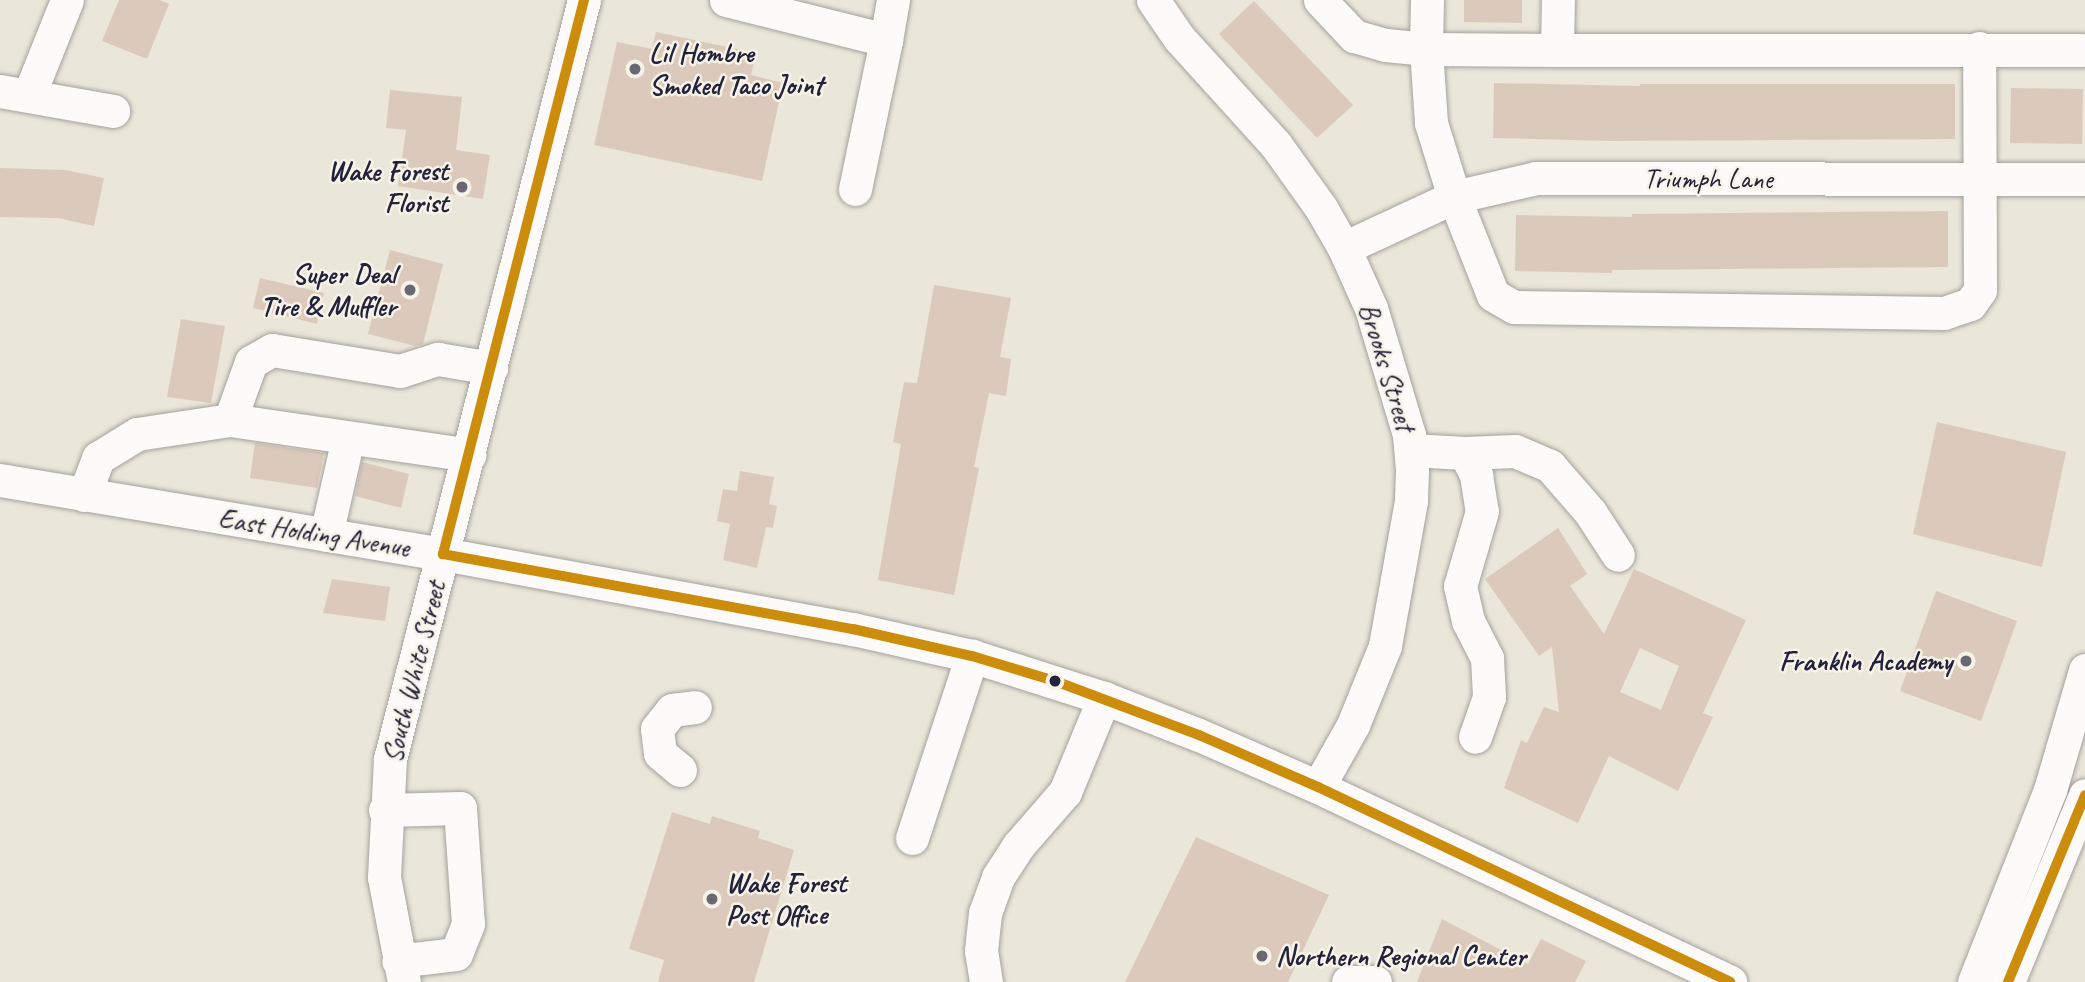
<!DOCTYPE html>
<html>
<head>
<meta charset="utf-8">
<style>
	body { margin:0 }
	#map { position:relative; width:2085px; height:982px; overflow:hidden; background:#eae6d9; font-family:Caveat,sans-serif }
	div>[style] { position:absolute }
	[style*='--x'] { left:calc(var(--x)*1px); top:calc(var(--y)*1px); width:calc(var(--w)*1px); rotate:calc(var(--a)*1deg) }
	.building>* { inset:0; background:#dbcabb }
	.roads { filter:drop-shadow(0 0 2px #a4a29e) drop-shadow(0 0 2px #a4a29e) }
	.minor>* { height:33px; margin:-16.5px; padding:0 16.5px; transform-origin:16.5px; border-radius:16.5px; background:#fcfbf9 }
	.bus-1>* { height:10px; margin:-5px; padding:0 5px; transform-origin:5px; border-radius:5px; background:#cc8c0c }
	.dots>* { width:19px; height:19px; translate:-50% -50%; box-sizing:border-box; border:4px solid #f7f3e8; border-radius:50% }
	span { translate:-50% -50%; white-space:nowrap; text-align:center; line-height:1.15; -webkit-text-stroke:5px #f7f3e8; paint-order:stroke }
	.poi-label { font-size:28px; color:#22223b; font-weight:700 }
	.left { translate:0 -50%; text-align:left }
	.right { translate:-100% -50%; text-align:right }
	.street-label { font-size:28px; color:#22223b }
</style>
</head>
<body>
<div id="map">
	<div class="building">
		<i style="clip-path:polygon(119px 0,159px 0,169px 4px,147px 59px,102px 41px)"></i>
		<i style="clip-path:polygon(1464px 0,1522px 0,1522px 23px,1464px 22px)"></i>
		<i style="clip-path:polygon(1254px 1px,1353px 105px,1317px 138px,1219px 34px)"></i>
		<i style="clip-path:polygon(656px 32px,756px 53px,751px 75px,783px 83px,762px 181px,594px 145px,617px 42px,652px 49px)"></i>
		<i style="clip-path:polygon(1494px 83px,1640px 86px,1640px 84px,1955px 84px,1955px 139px,1611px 141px,1493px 138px)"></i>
		<i style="clip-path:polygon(2011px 88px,2083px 89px,2082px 144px,2010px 143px)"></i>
		<i style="clip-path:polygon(390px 90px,462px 97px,456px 150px,490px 155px,483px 199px,398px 186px,406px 130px,386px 128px)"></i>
		<i style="clip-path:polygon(0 168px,65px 170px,104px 178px,94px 226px,58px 218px,0 217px)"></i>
		<i style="clip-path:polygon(1948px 211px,1948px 267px,1612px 270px,1612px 273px,1515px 271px,1516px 215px,1632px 217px,1632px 214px)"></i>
		<i style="clip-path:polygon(390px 250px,443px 264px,423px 344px,415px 346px,368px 334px)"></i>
		<i style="clip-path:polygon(260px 278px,324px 293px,317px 324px,253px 308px)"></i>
		<i style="clip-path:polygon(934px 285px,1011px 298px,1000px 357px,1011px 359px,1006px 396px,989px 393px,974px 467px,979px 468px,954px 595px,878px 580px,901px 444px,893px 442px,904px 382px,917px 383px)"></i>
		<i style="clip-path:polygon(181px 319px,225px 326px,211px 403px,167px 397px)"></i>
		<i style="clip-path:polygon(1937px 422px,2066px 452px,2042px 567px,1913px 534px)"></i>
		<i style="clip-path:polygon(255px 443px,324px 453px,317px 488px,250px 478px)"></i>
		<i style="clip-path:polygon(362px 462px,409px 474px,401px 508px,355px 496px)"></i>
		<i style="clip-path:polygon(740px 471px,774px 477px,769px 504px,777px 506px,773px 528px,766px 527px,757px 568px,723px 560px,730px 524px,717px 521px,723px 489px,737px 491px)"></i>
		<i style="clip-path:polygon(evenodd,1558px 528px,1587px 574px,1570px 586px,1604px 634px,1634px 569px,1746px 620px,1703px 713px,1713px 717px,1678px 791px,1609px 756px,1578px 823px,1504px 788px,1521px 740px,1527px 743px,1544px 707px,1559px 712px,1552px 647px,1539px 656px,1485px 579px,1558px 528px,1640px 648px,1679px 666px,1661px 710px,1620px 692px,1640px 648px)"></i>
		<i style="clip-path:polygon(332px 579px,390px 587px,385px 621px,323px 613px)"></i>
		<i style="clip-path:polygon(1936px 591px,2017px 621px,1981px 721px,1900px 691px)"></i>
		<i style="clip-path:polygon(672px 812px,710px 824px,712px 816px,760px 831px,758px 838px,794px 850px,754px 982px,658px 982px,664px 960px,629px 949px)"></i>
		<i style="clip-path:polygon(1196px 837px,1329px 895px,1288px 982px,1125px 982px)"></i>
		<i style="clip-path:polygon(1442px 919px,1528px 964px,1541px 939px,1586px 961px,1575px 982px,1417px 982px)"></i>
	</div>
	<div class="roads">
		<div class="minor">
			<i style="--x:726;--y:0;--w:165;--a:14"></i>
			<i style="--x:886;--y:40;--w:41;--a:-80.1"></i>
			<i style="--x:1153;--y:0;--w:46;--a:55.6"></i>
			<i style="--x:1179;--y:38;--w:144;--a:47.8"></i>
			<i style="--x:1276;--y:145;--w:77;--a:54.5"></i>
			<i style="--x:1321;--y:208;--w:46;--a:60.1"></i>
			<i style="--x:1344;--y:248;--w:66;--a:65.8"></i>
			<i style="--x:1371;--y:308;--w:133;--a:73.3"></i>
			<i style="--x:1409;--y:435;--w:35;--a:85"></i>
			<i style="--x:1412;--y:470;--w:31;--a:92"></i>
			<i style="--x:1411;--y:501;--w:147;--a:100.2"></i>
			<i style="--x:1385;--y:646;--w:85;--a:112.1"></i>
			<i style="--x:1353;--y:725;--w:71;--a:119.4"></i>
			<i style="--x:1320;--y:0;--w:50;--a:46.6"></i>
			<i style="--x:1354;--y:36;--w:33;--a:16"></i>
			<i style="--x:1386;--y:45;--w:40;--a:5.7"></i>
			<i style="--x:1426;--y:49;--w:131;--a:0.4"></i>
			<i style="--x:1557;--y:50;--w:50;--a:-88.9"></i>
			<i style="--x:1427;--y:0;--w:49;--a:91.2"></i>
			<i style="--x:1426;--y:49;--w:74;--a:86.1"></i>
			<i style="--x:1431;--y:123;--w:77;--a:72.7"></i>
			<i style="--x:1454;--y:197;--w:105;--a:68.3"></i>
			<i style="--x:1493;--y:295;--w:24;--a:30"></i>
			<i style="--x:1514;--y:307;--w:430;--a:0.8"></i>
			<i style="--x:1944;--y:313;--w:28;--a:-19"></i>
			<i style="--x:1970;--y:304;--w:17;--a:-54"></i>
			<i style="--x:1980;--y:290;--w:242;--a:-90.2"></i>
			<i style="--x:1557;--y:50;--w:524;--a:0"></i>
			<i style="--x:0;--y:91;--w:115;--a:10"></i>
			<i style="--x:29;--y:95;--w:102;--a:-68.2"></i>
			<i style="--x:855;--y:189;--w:152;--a:-78.2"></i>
			<i style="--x:1344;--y:248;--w:121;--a:-24.9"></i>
			<i style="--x:1454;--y:197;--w:84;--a:-13"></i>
			<i style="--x:1536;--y:178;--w:549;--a:0.1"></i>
			<i style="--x:230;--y:420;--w:62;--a:-70.1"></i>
			<i style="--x:251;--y:362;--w:24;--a:-30"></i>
			<i style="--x:272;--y:350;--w:130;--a:9.3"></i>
			<i style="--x:400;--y:371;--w:40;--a:-18"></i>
			<i style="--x:438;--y:359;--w:54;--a:9.6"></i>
			<i style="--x:1411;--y:450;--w:54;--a:3.2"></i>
			<i style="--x:1465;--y:453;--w:25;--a:63"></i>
			<i style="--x:1476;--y:475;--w:36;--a:81"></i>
			<i style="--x:1482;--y:511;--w:78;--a:106.3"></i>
			<i style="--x:1460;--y:586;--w:36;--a:77"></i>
			<i style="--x:1468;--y:621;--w:42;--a:62.8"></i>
			<i style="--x:1487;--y:658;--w:39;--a:87"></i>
			<i style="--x:1489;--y:697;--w:42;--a:109.3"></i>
			<i style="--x:1465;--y:453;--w:50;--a:-2.3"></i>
			<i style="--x:1515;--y:451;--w:38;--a:23"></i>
			<i style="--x:1550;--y:466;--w:61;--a:49"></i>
			<i style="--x:1590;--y:512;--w:51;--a:56.9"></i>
			<i style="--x:0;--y:480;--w:449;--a:9.5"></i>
			<i style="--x:443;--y:554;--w:417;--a:10.4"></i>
			<i style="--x:853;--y:629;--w:122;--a:12.8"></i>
			<i style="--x:972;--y:656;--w:139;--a:17.7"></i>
			<i style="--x:1104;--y:698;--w:102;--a:21.3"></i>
			<i style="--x:1199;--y:735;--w:130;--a:23.6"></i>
			<i style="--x:1318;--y:787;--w:456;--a:25.3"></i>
			<i style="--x:84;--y:495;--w:40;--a:-69"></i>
			<i style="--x:98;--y:458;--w:46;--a:-31.6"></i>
			<i style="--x:137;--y:434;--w:94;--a:-8.6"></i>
			<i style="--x:230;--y:420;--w:242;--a:8.3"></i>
			<i style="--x:326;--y:535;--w:99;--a:-77.2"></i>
			<i style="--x:680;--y:770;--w:26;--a:-140"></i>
			<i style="--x:660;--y:753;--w:24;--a:-97"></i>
			<i style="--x:657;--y:729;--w:24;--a:-52"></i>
			<i style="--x:672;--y:710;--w:23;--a:-7"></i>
			<i style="--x:385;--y:810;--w:75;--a:-1.5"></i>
			<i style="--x:460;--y:808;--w:116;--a:86.1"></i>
			<i style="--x:468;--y:924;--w:32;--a:112"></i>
			<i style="--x:456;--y:954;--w:58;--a:173.1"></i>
			<i style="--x:912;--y:838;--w:192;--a:-71.8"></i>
			<i style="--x:404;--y:982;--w:107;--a:-100.8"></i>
			<i style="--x:384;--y:877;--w:118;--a:-87.1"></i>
			<i style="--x:390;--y:759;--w:783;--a:-75.66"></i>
			<i style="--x:986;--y:982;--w:31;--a:-99"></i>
			<i style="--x:981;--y:951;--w:38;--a:-84"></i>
			<i style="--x:985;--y:913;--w:38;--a:-70"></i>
			<i style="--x:998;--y:877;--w:37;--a:-57"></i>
			<i style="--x:1018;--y:846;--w:72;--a:-49"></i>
			<i style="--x:1065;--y:792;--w:102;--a:-67.5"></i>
			<i style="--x:1348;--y:982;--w:27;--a:0"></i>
			<i style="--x:1974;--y:982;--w:206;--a:-68.4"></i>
			<i style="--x:2050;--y:790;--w:125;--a:-73.7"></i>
			<i style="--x:2008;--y:982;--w:202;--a:-67.6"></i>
		</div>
	</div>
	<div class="bus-1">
		<i style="--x:584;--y:0;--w:572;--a:104.28"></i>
		<i style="--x:443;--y:554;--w:417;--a:10.4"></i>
		<i style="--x:853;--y:629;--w:122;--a:12.8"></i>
		<i style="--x:972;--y:656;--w:87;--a:16.8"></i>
		<i style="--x:1055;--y:681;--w:154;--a:20.6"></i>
		<i style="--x:1199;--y:735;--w:130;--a:23.6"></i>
		<i style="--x:1318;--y:787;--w:456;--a:25.3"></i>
		<i style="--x:2008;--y:982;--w:202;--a:-67.6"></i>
	</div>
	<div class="dots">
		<i style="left:635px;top:69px;background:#686772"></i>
		<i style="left:462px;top:187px;background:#686772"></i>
		<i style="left:410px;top:290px;background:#686772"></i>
		<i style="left:1966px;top:661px;background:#686772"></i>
		<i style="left:1055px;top:681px;background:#22223b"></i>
		<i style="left:712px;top:899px;background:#686772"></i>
		<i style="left:1262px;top:956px;background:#686772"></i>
	</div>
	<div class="poi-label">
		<span class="left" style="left:649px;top:69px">Lil Hombre<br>Smoked Taco Joint</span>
		<span class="right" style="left:448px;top:187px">Wake Forest<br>Florist</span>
		<span class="right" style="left:396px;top:290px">Super Deal<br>Tire &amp; Muffler</span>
		<span class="right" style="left:1952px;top:661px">Franklin Academy</span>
		<span class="left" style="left:726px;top:899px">Wake Forest<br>Post Office</span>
		<span class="left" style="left:1276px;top:956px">Northern Regional Center</span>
	</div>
	<div class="street-label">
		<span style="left:1708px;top:179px">Triumph Lane</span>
		<span style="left:1387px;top:367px;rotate:73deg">Brooks Street</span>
		<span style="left:314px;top:533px;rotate:9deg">East Holding Avenue</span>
		<span style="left:414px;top:672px;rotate:-76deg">South White Street</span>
	</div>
</div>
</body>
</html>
